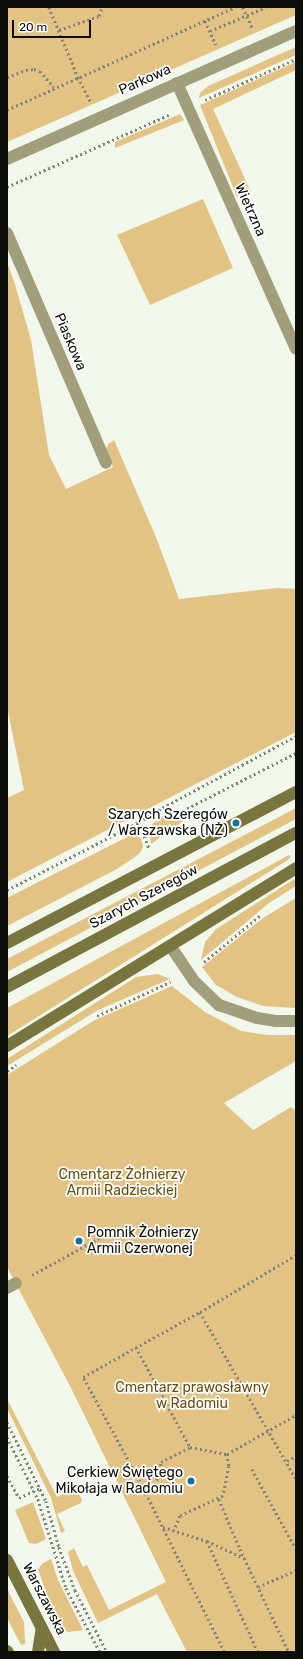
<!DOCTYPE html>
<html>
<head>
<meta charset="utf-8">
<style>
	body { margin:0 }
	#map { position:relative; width:303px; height:1659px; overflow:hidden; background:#f1f7ea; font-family:Rubik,sans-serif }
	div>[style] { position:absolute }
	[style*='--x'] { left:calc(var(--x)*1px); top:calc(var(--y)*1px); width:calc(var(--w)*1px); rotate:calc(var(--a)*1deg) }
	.green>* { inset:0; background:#e3c383 }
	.path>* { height:2.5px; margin-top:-1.25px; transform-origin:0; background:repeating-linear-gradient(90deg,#80847b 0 2px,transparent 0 5px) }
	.lane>* { height:12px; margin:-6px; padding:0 6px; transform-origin:6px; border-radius:6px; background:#a09e7b }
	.street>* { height:12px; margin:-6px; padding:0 6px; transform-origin:6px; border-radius:6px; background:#a09e7b }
	.secondary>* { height:12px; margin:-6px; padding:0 6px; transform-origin:6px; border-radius:6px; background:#78753f }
	.dots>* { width:11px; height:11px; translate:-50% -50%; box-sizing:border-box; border:2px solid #fff; border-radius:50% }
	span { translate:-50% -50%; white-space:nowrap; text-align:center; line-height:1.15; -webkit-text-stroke:3.5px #fff; paint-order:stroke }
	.street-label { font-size:14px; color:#0c0e0a }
	.poi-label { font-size:14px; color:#0c0e0a }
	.right { translate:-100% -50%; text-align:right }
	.left { translate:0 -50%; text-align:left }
	.park-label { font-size:14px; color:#6b5011 }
	.frame { position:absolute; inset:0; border:8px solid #0c0e0a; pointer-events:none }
	.scale { position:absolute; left:12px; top:20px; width:79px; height:18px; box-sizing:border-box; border:2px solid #0c0e0a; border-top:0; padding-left:5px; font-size:12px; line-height:14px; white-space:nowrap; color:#0c0e0a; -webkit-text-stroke:3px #fff; paint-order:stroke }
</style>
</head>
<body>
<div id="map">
	<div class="green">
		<i style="clip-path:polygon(7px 7px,296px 7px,296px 15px,7px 142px)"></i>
		<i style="clip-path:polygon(296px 47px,296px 55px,199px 98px,200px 93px,208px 86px)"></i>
		<i style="clip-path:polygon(296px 62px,296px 70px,213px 109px,251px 192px,237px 197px,200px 105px)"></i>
		<i style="clip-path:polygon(180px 114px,184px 120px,115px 148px,115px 142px)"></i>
		<i style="clip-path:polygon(203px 199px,233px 268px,150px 305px,117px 235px)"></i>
		<i style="clip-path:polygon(7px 262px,14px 281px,31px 340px,49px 455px,66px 489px,113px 467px,106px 450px,108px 444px,114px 440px,156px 537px,179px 599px,277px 588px,296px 589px,296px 732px,7px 882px,7px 798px,24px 790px,7px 707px)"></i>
		<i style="clip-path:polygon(296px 808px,296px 819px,7px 972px,7px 959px)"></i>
		<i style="clip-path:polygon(166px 815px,183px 821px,151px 844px,149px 829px,152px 824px)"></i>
		<i style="clip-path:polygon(137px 834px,141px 839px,143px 846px,141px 852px,135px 857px,117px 869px,7px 926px,7px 898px,131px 835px)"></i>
		<i style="clip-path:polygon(289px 855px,291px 856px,288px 860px,7px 1036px,7px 1008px)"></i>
		<i style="clip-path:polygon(296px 878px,296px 886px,269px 903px,201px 960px,205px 942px,216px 929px)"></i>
		<i style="clip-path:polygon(296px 898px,296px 1008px,263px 1006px,237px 997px,216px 985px,202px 967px,263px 918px)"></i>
		<i style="clip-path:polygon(158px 974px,170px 979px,98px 1010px,7px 1066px,7px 1059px,136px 977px)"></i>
		<i style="clip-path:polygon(172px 986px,205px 1012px,241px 1031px,268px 1035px,296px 1035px,296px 1061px,224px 1103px,253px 1130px,291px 1107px,296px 1111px,296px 1652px,187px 1652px,157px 1594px,98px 1623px,73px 1571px,68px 1552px,74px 1548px,83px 1567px,87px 1565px,109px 1610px,166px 1582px,70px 1386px,7px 1267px,7px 1075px,93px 1021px)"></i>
		<i style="clip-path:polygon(7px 1399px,57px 1497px,76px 1488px,82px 1500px,81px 1503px,57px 1514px,65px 1531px,61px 1533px,51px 1498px,7px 1408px)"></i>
		<i style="clip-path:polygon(33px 1502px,46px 1539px,36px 1544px,29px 1543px,15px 1510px)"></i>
		<i style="clip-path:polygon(51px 1559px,58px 1580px,83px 1630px,69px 1632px,64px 1631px,55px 1618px,38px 1569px,43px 1563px)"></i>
		<i style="clip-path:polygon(7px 1589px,24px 1622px,25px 1644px,21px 1645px,7px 1618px)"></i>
	</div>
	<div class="path">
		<i style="--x:49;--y:7;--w:76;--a:67.5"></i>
		<i style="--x:78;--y:77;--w:27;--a:63"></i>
		<i style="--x:243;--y:7;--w:24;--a:66"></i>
		<i style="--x:205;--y:21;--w:26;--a:65"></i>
		<i style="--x:59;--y:30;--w:42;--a:-19.3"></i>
		<i style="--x:99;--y:16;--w:9;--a:-72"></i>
		<i style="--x:210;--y:31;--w:61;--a:-23.2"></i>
		<i style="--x:7;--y:77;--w:20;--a:-20"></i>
		<i style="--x:26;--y:70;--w:8;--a:-7"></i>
		<i style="--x:34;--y:69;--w:6;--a:18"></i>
		<i style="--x:40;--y:71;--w:21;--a:49"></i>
		<i style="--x:205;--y:100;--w:100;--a:-24.3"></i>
		<i style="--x:7;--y:110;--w:250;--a:-24.3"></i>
		<i style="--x:7;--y:187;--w:177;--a:-24"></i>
		<i style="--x:159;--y:810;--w:19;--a:9"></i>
		<i style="--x:178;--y:813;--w:132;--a:-27"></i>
		<i style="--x:139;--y:822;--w:28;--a:69"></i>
		<i style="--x:7;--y:890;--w:148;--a:-27.3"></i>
		<i style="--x:139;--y:822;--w:22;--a:-32"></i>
		<i style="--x:158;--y:810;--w:157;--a:-28.2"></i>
		<i style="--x:204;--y:962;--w:75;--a:-39.6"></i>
		<i style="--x:97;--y:1016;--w:81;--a:-25"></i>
		<i style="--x:7;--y:1071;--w:11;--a:-34"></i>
		<i style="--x:32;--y:1275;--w:91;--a:-28.8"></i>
		<i style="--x:200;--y:1312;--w:193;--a:60.1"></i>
		<i style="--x:136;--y:1347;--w:114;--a:61.6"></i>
		<i style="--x:190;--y:1447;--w:38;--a:11"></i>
		<i style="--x:227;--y:1454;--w:12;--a:81"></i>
		<i style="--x:229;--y:1466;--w:31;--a:101"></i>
		<i style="--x:223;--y:1496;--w:47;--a:155.1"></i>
		<i style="--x:180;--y:1516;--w:16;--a:112"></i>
		<i style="--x:7;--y:1422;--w:88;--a:63.7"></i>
		<i style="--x:46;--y:1501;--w:48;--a:74.2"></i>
		<i style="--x:59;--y:1547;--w:46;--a:69.6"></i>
		<i style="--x:75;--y:1590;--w:70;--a:62.7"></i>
		<i style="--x:7;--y:1437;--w:69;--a:63.4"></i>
		<i style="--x:38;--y:1499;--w:93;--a:72.5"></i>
		<i style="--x:66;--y:1588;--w:72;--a:62"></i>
		<i style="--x:227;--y:1454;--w:79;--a:-29.5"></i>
		<i style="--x:287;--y:1461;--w:10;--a:-29"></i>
		<i style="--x:252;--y:1469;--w:91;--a:61.2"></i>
		<i style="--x:7;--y:1476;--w:25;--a:61"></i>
		<i style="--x:19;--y:1498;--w:23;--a:-25"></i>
		<i style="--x:144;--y:1490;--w:12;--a:-24"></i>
		<i style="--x:155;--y:1485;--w:24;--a:-75"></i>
		<i style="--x:161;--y:1462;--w:33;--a:-27"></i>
		<i style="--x:219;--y:1499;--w:54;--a:67.2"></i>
		<i style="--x:240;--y:1549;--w:114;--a:64.6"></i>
		<i style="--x:163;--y:1527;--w:46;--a:17.7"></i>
		<i style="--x:207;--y:1541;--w:41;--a:24.7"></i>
		<i style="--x:207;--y:1541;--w:122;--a:65.3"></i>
		<i style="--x:258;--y:1587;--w:42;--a:-24.1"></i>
		<i style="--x:224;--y:1652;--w:181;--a:-116.3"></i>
		<i style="--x:144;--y:1490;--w:128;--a:-118.4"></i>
		<i style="--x:83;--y:1377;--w:134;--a:-29.1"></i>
		<i style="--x:200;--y:1312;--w:112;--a:-30.7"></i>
	</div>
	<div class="lane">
		<i style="--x:7;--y:1288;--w:10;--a:-29"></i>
	</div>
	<div class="street">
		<i style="--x:177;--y:83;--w:291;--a:65.9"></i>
		<i style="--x:7;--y:159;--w:316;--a:-23.9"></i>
		<i style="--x:7;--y:233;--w:250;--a:66.7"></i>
		<i style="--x:171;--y:947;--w:41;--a:55.9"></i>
		<i style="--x:194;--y:981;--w:35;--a:44"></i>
		<i style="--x:219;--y:1005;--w:40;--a:18.9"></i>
		<i style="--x:257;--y:1018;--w:18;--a:9"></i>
		<i style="--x:275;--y:1021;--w:21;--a:0"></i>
	</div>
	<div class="secondary">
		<i style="--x:7;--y:943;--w:326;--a:-27.6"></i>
		<i style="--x:7;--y:987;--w:327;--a:-28.1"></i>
		<i style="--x:7;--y:1046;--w:339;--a:-31.6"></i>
		<i style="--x:7;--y:1560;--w:103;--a:62.9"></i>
		<i style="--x:7;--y:1651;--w:1;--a:45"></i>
		<i style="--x:38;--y:1652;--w:24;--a:-81"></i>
	</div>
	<div class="dots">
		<i style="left:236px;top:823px;background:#1273a0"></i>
		<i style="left:79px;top:1241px;background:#1273a0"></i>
		<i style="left:191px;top:1481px;background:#1273a0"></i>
	</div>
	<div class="street-label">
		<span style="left:145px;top:80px;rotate:-24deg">Parkowa</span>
		<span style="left:250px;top:210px;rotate:66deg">Wietrzna</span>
		<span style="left:70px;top:342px;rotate:67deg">Piaskowa</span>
		<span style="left:144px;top:897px;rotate:-28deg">Szarych Szeregów</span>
		<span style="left:44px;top:1599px;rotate:63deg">Warszawska</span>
	</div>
	<div class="poi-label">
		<span class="right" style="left:228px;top:823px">Szarych Szeregów<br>/ Warszawska (NŻ)</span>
		<span class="left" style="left:87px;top:1241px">Pomnik Żołnierzy<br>Armii Czerwonej</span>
		<span class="right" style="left:183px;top:1481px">Cerkiew Świętego<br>Mikołaja w Radomiu</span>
	</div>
	<div class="park-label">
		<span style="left:122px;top:1183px">Cmentarz Żołnierzy<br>Armii Radzieckiej</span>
		<span style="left:192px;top:1396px">Cmentarz prawosławny<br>w Radomiu</span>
	</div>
	<div class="frame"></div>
	<div class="scale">20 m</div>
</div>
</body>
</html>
